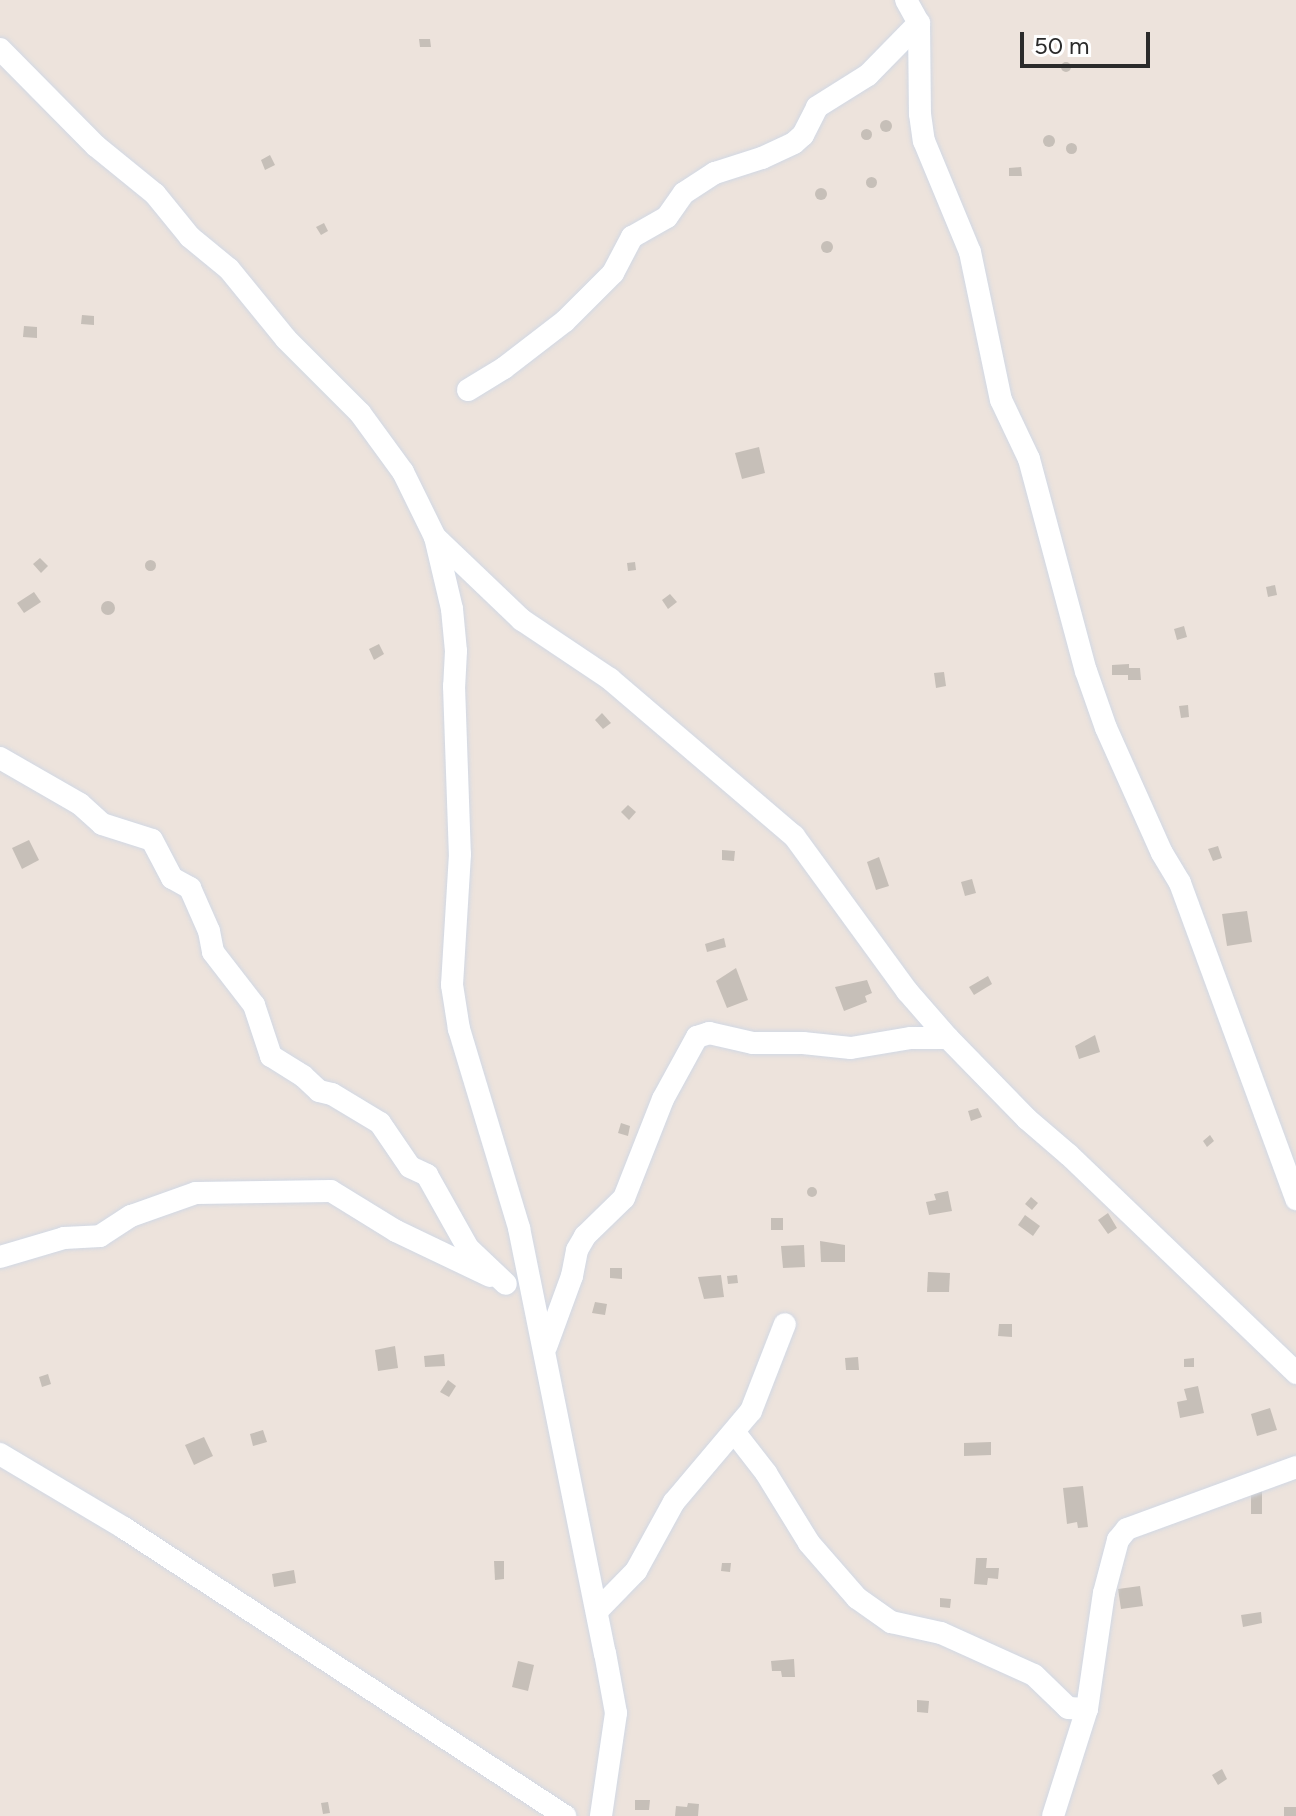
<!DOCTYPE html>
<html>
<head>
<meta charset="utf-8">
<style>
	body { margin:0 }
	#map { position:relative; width:1296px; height:1816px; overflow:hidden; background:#ede3dc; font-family:Figtree,sans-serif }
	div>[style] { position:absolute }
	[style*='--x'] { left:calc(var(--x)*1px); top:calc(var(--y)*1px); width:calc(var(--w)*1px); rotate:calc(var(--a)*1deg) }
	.building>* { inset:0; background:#c6bfb8 }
	.round { border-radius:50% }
	.roads { filter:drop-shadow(0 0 2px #d1d8e4) drop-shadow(0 0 2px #d1d8e4) }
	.street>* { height:22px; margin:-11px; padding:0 11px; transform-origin:11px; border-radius:11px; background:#fff }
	span { translate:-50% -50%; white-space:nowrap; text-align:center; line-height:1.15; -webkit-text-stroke:6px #fff; paint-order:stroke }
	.scale { position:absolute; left:1020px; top:32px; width:130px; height:36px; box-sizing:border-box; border:4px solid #2b2b2b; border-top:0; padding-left:10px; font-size:24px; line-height:28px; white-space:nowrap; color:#2b2b2b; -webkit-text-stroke:6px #fff; paint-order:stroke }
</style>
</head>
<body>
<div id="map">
	<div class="building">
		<i style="clip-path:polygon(419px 39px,430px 39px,431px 47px,420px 47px)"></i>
		<i class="round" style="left:1061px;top:62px;width:10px;height:10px"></i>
		<i class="round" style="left:880px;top:120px;width:12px;height:12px"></i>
		<i class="round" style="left:860.5px;top:128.5px;width:11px;height:11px"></i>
		<i class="round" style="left:1043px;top:135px;width:12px;height:12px"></i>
		<i class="round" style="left:1065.5px;top:142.5px;width:11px;height:11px"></i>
		<i style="clip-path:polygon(270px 155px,275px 165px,265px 170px,261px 160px)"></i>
		<i style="clip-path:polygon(1021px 167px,1022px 176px,1009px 176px,1009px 168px)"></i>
		<i class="round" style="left:865.5px;top:176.5px;width:11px;height:11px"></i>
		<i class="round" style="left:815px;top:188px;width:12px;height:12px"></i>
		<i style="clip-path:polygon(324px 223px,328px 231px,321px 235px,316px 227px)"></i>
		<i class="round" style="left:821px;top:241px;width:12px;height:12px"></i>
		<i style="clip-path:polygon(82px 315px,94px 316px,94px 325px,81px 324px)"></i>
		<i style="clip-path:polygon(24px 326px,37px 327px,37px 338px,23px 337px)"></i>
		<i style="clip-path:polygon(759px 447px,765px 473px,742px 479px,735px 453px)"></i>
		<i style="clip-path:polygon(40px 558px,48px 566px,41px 573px,33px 564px)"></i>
		<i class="round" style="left:144.5px;top:559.5px;width:11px;height:11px"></i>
		<i style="clip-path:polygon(635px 562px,636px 570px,628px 571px,627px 563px)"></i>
		<i style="clip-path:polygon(1275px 585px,1277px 595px,1268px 597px,1266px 587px)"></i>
		<i style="clip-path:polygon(34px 592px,41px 602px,24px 613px,17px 603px)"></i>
		<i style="clip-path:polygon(670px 594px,677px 602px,668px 609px,662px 600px)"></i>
		<i class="round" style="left:101px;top:601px;width:14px;height:14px"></i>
		<i style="clip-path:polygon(1184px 626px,1187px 637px,1177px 640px,1174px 629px)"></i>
		<i style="clip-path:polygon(379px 644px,384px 654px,374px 660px,369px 649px)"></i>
		<i style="clip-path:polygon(1129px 664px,1129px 668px,1140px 668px,1141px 680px,1128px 680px,1128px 675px,1112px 675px,1112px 665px)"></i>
		<i style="clip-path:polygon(944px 672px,946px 686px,936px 688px,934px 673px)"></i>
		<i style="clip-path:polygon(1188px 705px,1189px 717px,1181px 718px,1179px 706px)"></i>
		<i style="clip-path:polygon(602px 713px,611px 723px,603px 729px,595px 720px)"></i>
		<i style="clip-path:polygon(628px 805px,636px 812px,629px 820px,621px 812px)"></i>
		<i style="clip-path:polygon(29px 840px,39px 860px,22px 869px,12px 848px)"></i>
		<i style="clip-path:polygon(1218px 846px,1222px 858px,1213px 861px,1208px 849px)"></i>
		<i style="clip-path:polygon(722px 850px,735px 851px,734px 861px,722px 860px)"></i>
		<i style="clip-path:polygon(879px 857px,889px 886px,876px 890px,867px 862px)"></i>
		<i style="clip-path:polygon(972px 879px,976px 893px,965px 896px,961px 882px)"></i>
		<i style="clip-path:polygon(1247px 911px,1252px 942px,1227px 946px,1222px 914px)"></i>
		<i style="clip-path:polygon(724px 938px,726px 947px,707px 952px,705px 944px)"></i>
		<i style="clip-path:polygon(736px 968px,748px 1000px,727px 1008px,716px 981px)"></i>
		<i style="clip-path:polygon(988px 976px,992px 984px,974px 995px,969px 987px)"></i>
		<i style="clip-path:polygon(867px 980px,872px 993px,865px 996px,867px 1002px,844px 1011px,835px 987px)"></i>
		<i style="clip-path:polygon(1095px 1035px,1100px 1052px,1079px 1059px,1075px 1046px)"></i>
		<i style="clip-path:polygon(978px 1108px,982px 1117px,971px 1121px,968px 1111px)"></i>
		<i style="clip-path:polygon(621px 1123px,630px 1126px,628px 1136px,618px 1133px)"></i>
		<i style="clip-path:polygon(1210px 1135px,1214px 1141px,1207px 1147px,1203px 1141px)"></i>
		<i class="round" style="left:807px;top:1187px;width:10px;height:10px"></i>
		<i style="clip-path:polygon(948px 1191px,952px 1211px,929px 1215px,926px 1202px,936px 1200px,934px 1194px)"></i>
		<i style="clip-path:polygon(1031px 1197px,1038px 1203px,1032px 1210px,1025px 1204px)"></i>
		<i style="clip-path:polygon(1108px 1213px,1117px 1228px,1108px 1234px,1098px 1220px)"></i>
		<i style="clip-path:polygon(1025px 1215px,1040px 1226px,1033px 1236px,1018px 1225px)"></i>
		<i style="clip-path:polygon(771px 1218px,783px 1218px,783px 1230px,771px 1230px)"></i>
		<i style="clip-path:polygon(820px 1241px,845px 1245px,845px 1262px,821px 1262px)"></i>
		<i style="clip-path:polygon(804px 1245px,805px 1267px,783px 1268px,781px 1246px)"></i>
		<i style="clip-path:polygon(610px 1268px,622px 1268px,622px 1279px,610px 1278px)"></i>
		<i style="clip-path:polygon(928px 1272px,950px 1273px,949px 1292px,927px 1292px)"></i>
		<i style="clip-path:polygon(721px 1275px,724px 1297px,704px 1299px,698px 1277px)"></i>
		<i style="clip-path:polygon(737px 1275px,738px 1283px,728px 1284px,727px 1276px)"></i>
		<i style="clip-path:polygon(595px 1302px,607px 1304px,605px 1315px,592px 1313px)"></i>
		<i style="clip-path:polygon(999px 1324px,1012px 1324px,1012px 1337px,998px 1336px)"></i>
		<i style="clip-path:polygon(395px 1346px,398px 1368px,378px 1371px,375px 1350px)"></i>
		<i style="clip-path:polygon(444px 1354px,445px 1366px,425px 1367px,424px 1356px)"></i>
		<i style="clip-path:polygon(858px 1357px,859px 1370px,846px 1370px,845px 1358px)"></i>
		<i style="clip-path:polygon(1194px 1358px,1194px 1367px,1184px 1367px,1184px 1359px)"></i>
		<i style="clip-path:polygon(48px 1374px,51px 1384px,42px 1387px,39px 1377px)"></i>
		<i style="clip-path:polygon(448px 1380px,456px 1386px,449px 1397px,440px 1392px)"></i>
		<i style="clip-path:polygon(1198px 1386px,1204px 1413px,1180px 1418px,1177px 1402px,1187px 1400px,1184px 1389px)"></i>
		<i style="clip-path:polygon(1270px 1408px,1277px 1430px,1257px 1436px,1251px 1414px)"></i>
		<i style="clip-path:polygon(263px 1430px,267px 1442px,253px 1446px,250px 1434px)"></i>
		<i style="clip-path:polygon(204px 1437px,213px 1456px,194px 1465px,185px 1445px)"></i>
		<i style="clip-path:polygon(991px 1442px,991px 1455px,964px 1456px,964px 1443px)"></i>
		<i style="clip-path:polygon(1083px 1486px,1088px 1527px,1078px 1528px,1077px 1522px,1067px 1524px,1063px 1488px)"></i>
		<i style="clip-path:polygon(1251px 1486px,1262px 1486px,1262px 1514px,1251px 1514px)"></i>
		<i style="clip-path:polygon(976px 1558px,987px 1558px,986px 1568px,999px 1568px,998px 1579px,988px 1578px,987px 1585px,974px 1584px)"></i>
		<i style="clip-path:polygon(494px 1561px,504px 1561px,504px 1579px,495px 1580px)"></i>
		<i style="clip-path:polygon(722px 1563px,731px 1563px,730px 1572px,721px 1571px)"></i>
		<i style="clip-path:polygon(294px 1570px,296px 1583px,274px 1587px,272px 1574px)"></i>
		<i style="clip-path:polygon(1140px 1586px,1143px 1606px,1121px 1609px,1118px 1589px)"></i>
		<i style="clip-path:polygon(940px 1598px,951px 1599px,950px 1608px,940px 1607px)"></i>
		<i style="clip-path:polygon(1261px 1612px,1262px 1623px,1243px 1627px,1241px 1615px)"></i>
		<i style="clip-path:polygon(794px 1659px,795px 1677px,782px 1677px,781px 1671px,772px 1671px,771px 1661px)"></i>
		<i style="clip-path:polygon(518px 1661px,534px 1665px,528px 1691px,512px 1687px)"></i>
		<i style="clip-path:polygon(917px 1700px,929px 1701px,928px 1713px,917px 1712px)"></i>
		<i style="clip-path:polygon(1222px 1769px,1227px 1779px,1218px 1785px,1212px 1775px)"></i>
		<i style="clip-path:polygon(635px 1800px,650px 1800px,649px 1810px,635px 1810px)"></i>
		<i style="clip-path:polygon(328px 1802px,330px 1813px,323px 1814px,321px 1803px)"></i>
		<i style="clip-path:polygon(688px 1803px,699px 1804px,698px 1816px,675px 1816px,676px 1806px,687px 1807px)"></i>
		<i style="clip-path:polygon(1284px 1807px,1296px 1807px,1296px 1816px,1284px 1816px)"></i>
	</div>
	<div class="roads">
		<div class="street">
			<i style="--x:906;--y:0;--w:26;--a:61"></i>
			<i style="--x:919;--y:23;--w:91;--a:89.4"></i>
			<i style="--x:920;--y:114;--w:27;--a:82"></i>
			<i style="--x:924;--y:141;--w:120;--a:67.5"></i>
			<i style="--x:970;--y:252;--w:151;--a:78.2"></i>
			<i style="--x:1001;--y:400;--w:65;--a:64.6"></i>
			<i style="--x:1029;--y:459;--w:220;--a:75"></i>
			<i style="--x:1086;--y:671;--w:60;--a:70.7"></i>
			<i style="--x:1106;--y:728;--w:137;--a:65.9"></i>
			<i style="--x:1162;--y:853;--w:35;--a:59"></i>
			<i style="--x:1180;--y:883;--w:337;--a:69.8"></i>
			<i style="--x:0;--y:49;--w:136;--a:45.3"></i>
			<i style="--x:96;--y:146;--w:76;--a:39.1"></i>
			<i style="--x:155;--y:194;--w:55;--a:50.9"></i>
			<i style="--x:190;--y:237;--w:50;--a:39.4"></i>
			<i style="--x:229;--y:269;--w:90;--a:50.8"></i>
			<i style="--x:286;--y:339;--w:105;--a:45"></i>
			<i style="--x:360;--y:413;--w:73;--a:53.9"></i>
			<i style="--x:403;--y:472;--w:72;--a:63.8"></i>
			<i style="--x:435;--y:537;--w:74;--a:76.7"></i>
			<i style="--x:452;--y:609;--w:42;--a:84.6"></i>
			<i style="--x:456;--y:651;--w:35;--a:93"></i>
			<i style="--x:454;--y:686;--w:168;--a:88"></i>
			<i style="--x:460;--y:854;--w:131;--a:93.5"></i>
			<i style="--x:452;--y:985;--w:45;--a:81"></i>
			<i style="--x:459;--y:1029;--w:208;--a:73.2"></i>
			<i style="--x:519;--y:1228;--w:434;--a:78.6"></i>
			<i style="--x:605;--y:1653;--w:61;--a:79.6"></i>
			<i style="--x:616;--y:1713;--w:104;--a:98.3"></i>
			<i style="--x:468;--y:390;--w:42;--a:-31.4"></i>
			<i style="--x:504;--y:368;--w:77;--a:-37.6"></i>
			<i style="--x:565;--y:321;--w:68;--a:-45"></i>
			<i style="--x:613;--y:273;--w:41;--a:-62.2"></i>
			<i style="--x:632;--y:237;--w:40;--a:-29.7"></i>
			<i style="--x:667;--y:217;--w:29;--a:-55"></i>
			<i style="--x:684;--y:193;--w:37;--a:-33"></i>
			<i style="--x:715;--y:173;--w:49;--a:-17.7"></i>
			<i style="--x:762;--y:158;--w:35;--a:-25"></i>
			<i style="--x:794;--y:143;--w:12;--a:-42"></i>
			<i style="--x:803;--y:135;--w:31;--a:-63"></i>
			<i style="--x:817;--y:107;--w:60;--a:-32.1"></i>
			<i style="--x:868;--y:75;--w:73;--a:-45.6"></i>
			<i style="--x:435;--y:537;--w:120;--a:43.7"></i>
			<i style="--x:522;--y:620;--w:106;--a:33.8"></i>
			<i style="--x:610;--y:679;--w:242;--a:40.5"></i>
			<i style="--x:794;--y:836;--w:192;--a:53.9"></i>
			<i style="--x:907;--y:991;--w:62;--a:48.9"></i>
			<i style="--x:948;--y:1038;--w:113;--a:45.7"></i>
			<i style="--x:1027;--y:1119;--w:55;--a:40.6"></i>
			<i style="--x:1069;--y:1155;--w:315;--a:43.8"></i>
			<i style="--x:0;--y:758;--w:92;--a:29.9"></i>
			<i style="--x:80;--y:804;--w:30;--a:42"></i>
			<i style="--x:102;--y:824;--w:52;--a:17.7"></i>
			<i style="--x:152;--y:840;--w:43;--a:62.2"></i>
			<i style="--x:172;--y:878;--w:21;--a:29"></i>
			<i style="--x:190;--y:888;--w:47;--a:66.2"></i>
			<i style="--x:209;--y:931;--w:21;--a:79"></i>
			<i style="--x:213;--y:952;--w:67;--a:52.3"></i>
			<i style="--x:254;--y:1005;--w:54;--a:71.6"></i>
			<i style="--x:271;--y:1056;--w:38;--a:32"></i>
			<i style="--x:303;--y:1076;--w:22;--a:43"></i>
			<i style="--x:319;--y:1091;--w:13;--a:13"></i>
			<i style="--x:332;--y:1094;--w:56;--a:31.1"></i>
			<i style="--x:380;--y:1123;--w:53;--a:55.7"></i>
			<i style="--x:410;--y:1167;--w:19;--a:25"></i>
			<i style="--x:427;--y:1175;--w:84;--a:60.7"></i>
			<i style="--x:468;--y:1248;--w:52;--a:43.5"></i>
			<i style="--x:0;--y:1257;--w:67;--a:-16.5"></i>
			<i style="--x:64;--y:1238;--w:36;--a:-3"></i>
			<i style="--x:100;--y:1236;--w:37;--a:-33"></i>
			<i style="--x:131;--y:1216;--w:69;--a:-19.5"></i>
			<i style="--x:196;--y:1193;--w:135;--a:-0.8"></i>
			<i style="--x:331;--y:1191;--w:76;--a:31.6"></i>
			<i style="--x:396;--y:1231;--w:104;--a:25.6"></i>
			<i style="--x:546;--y:1347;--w:76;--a:-69.9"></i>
			<i style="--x:572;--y:1276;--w:26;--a:-79"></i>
			<i style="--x:577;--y:1250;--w:16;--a:-60"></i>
			<i style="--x:585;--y:1236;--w:54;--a:-44.3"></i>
			<i style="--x:624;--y:1198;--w:106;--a:-68.5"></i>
			<i style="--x:663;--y:1099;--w:71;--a:-61.3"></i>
			<i style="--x:697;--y:1037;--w:13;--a:-18"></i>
			<i style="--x:709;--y:1033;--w:45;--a:12.8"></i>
			<i style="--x:753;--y:1043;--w:50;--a:0"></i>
			<i style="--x:803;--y:1043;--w:48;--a:5.9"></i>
			<i style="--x:851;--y:1048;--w:61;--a:-9.5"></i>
			<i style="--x:911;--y:1038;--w:37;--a:0"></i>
			<i style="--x:735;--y:1433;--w:51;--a:52.2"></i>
			<i style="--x:766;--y:1473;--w:82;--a:58.4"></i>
			<i style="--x:809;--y:1543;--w:73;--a:48.9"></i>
			<i style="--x:857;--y:1598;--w:42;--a:35.2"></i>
			<i style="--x:891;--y:1622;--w:51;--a:12.4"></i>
			<i style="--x:941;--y:1633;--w:102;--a:24.3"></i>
			<i style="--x:1034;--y:1675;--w:47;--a:44.1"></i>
			<i style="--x:1068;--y:1708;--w:19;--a:3"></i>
			<i style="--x:0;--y:1454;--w:144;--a:30.8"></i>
			<i style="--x:124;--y:1528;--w:527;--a:33.15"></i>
			<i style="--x:597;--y:1611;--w:56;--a:-45.7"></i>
			<i style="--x:636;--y:1571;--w:79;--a:-61.2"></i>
			<i style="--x:674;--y:1502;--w:119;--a:-49.8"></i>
			<i style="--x:751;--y:1411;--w:93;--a:-68.7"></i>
			<i style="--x:1053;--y:1816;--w:112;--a:-72.4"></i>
			<i style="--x:1087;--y:1709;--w:117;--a:-81.7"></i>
			<i style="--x:1104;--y:1593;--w:55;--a:-75.2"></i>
			<i style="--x:1118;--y:1540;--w:14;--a:-51"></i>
			<i style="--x:1127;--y:1529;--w:180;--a:-20.1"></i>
		</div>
	</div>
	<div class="scale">50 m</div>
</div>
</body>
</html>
